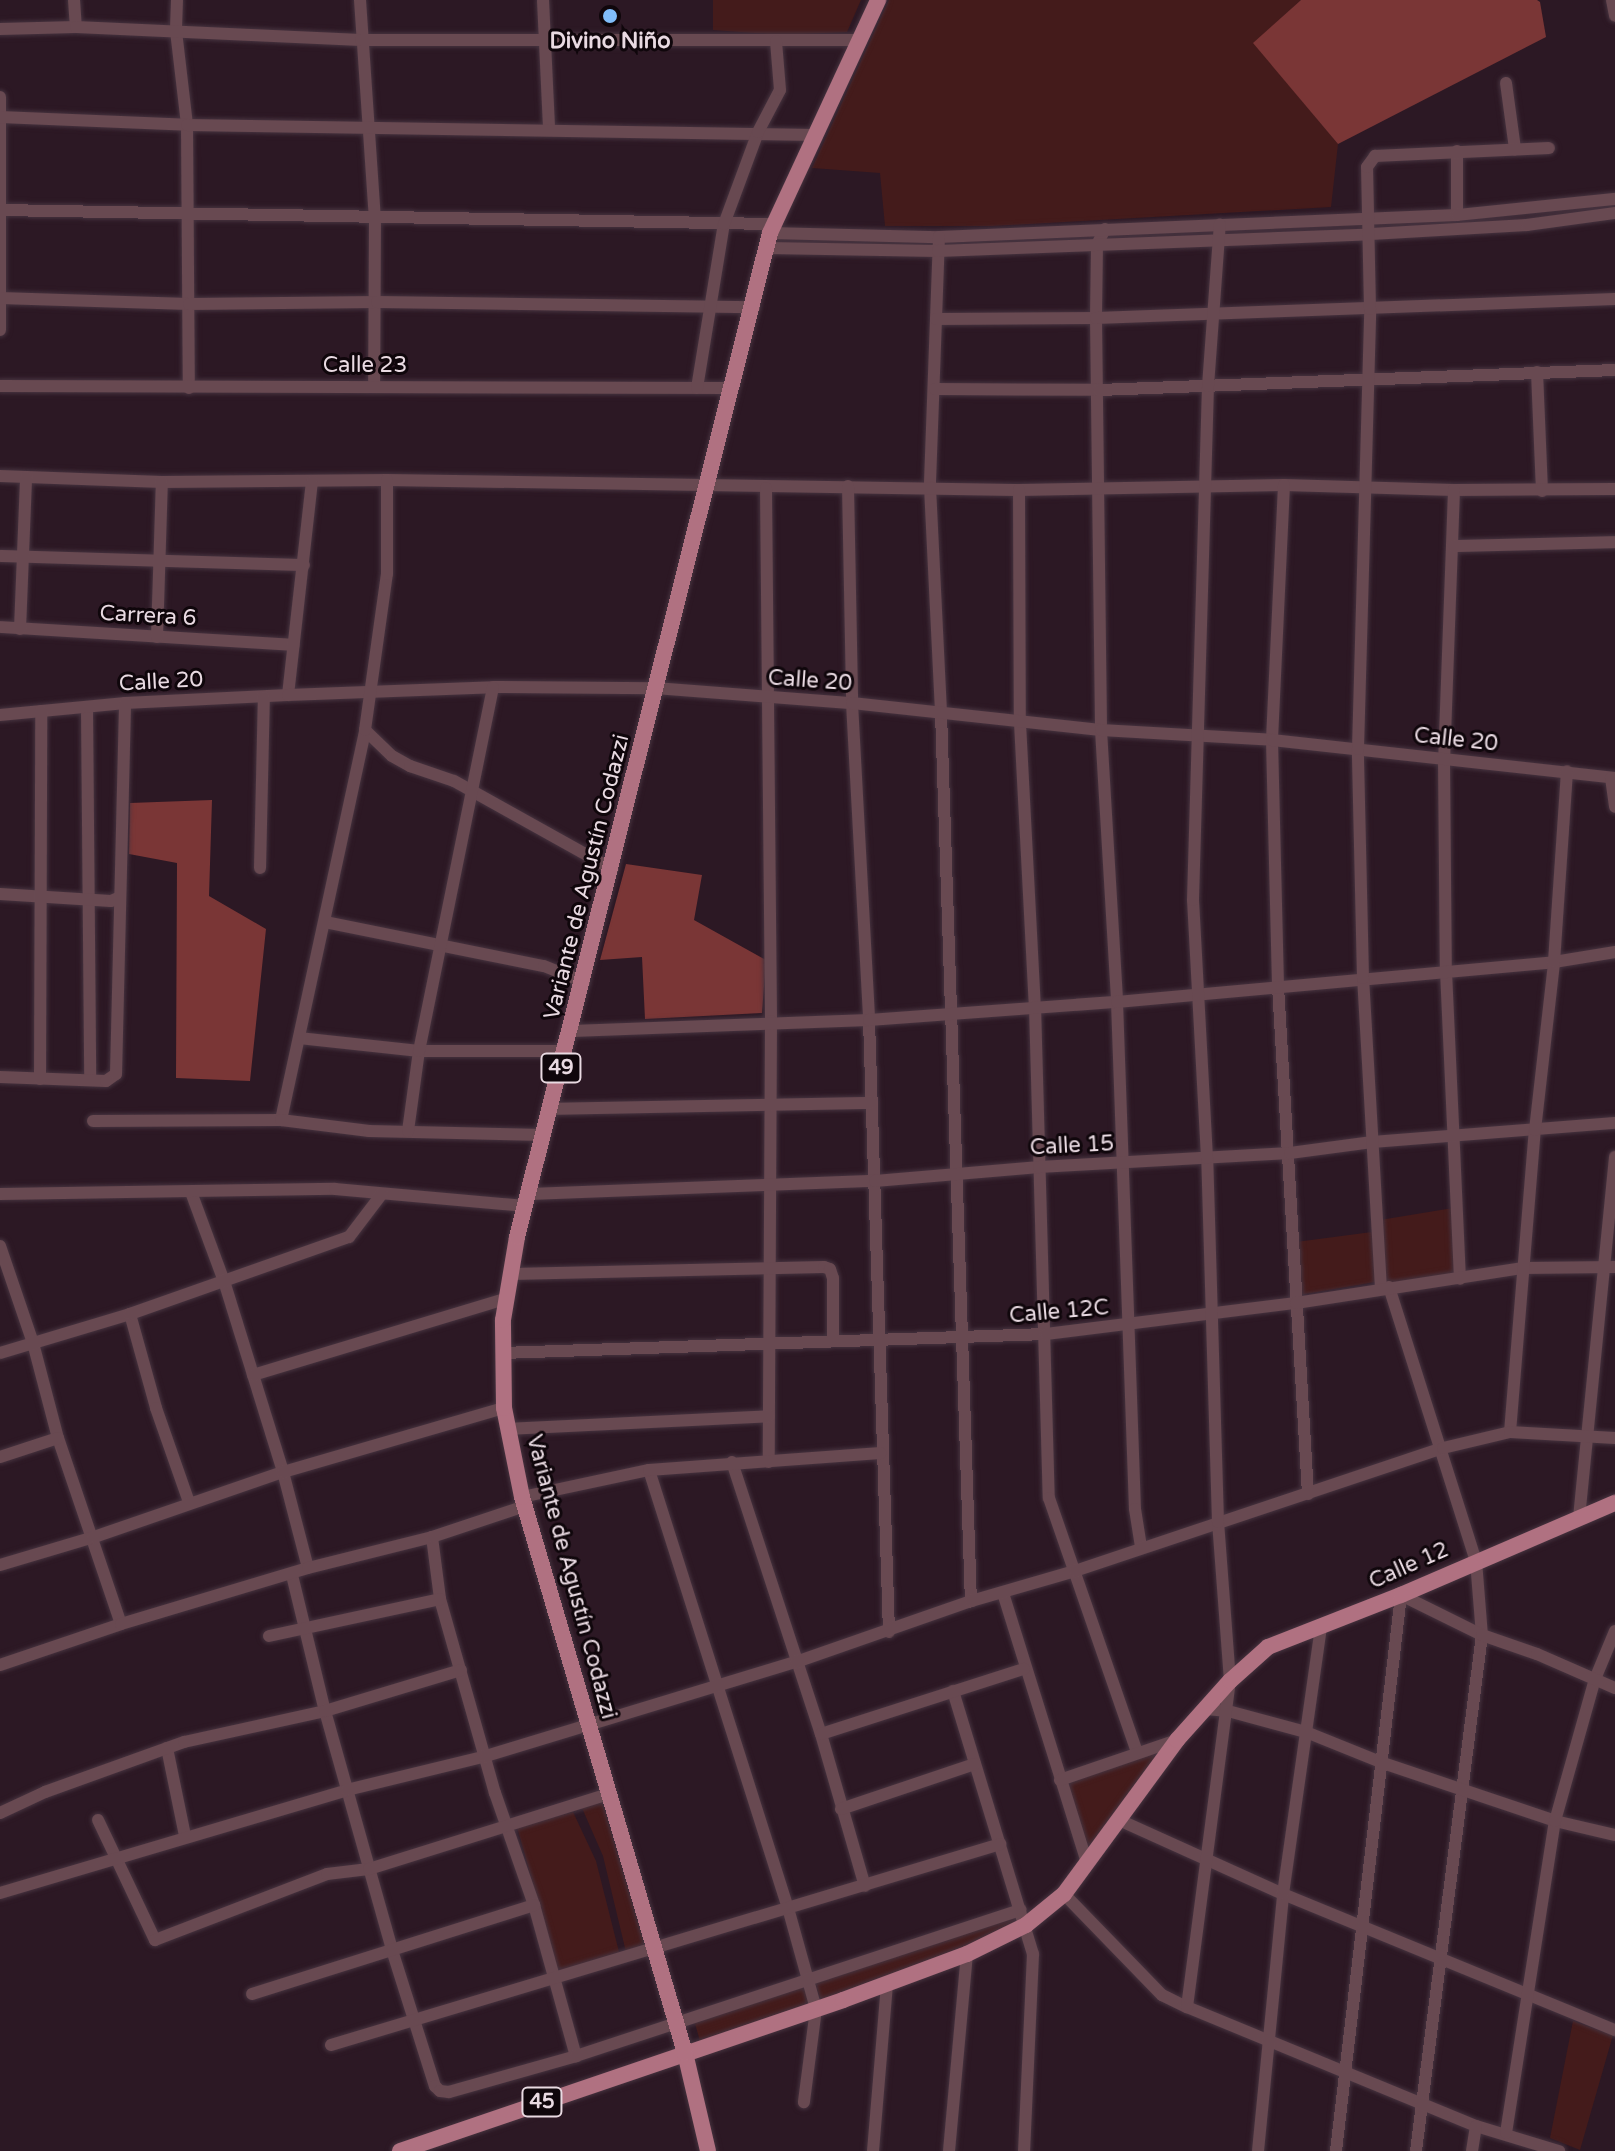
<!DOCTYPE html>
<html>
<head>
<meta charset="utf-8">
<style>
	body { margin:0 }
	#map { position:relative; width:1615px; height:2151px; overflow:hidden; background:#2c1824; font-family:"Varela Round",sans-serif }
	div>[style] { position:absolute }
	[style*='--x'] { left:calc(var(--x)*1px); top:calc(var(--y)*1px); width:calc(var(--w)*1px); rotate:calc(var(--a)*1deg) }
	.green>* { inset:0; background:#441b1b }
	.forest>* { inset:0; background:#7a3636 }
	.roads { filter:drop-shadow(0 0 2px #46333f) drop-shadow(0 0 2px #46333f) }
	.minor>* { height:12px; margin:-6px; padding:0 6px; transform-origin:6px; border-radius:6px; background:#684951 }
	.major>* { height:16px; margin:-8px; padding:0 8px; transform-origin:8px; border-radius:8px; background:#b07181 }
	.dots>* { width:22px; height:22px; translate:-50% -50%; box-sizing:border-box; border:4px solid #0f060b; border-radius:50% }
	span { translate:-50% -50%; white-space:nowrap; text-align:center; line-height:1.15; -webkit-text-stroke:6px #0f060b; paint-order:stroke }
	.shield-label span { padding:2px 6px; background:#0f060b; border:2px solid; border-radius:6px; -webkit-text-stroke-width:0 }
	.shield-label { font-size:20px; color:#e9dae2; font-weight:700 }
	.poi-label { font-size:22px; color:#e9dae2; font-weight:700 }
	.street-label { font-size:22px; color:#e9dae2 }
</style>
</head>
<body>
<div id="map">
	<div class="green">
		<i style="clip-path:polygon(713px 0,861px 0,847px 32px,781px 35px,713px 30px)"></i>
		<i style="clip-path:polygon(889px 0,1301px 0,1254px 43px,1338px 144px,1331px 207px,992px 226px,885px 226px,880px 173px,812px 168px)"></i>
		<i style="clip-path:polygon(1453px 1208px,1456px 1275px,1386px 1283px,1380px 1220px)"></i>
		<i style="clip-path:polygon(1372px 1232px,1375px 1282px,1299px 1295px,1296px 1242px)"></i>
		<i style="clip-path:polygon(1165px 1748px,1087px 1852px,1066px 1783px)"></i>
		<i style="clip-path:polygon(602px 1801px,645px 1946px,626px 1952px,603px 1856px,582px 1808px)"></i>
		<i style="clip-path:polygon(573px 1812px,596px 1861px,619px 1952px,558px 1972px,517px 1827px)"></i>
		<i style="clip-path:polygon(1019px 1914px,1020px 1922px,964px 1948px,821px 2001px,815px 1982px)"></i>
		<i style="clip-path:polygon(806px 1985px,810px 2004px,700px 2041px,694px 2020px)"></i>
		<i style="clip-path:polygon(1573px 2021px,1613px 2035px,1580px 2150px,1550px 2138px)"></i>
	</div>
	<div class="forest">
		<i style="clip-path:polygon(1301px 0,1537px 0,1540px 2px,1546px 37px,1338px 144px,1253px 43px)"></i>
		<i style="clip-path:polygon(212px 800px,209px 896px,266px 929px,250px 1081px,176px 1078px,177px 863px,129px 854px,130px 803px)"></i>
		<i style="clip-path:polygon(626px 864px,702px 875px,694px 920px,766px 960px,762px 1013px,645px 1019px,642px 957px,600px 960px)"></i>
	</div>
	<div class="roads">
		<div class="minor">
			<i style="--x:74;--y:0;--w:27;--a:86"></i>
			<i style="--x:177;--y:0;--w:31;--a:92"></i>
			<i style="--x:176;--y:31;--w:95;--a:83.3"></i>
			<i style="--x:187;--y:125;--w:263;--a:89.6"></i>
			<i style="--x:360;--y:0;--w:219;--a:86.1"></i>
			<i style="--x:375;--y:218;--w:167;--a:90.3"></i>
			<i style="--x:543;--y:0;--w:128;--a:87.3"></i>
			<i style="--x:1612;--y:0;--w:16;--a:79"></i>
			<i style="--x:0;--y:29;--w:76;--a:-1.5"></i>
			<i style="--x:76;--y:27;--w:285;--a:2.6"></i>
			<i style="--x:361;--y:40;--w:499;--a:0"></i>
			<i style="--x:1506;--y:83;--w:67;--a:82.2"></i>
			<i style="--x:0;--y:97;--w:233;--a:90"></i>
			<i style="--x:0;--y:117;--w:187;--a:2.4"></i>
			<i style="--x:187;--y:125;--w:629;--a:0.91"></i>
			<i style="--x:1457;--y:151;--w:64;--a:90"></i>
			<i style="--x:0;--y:210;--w:774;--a:1.04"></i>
			<i style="--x:1105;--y:229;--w:18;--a:117"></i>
			<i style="--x:1097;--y:245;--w:73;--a:90.8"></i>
			<i style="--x:1096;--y:318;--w:412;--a:89.3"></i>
			<i style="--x:1101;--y:730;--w:272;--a:86.6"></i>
			<i style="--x:1117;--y:1002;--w:507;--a:87.97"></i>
			<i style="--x:1135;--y:1509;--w:38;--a:81"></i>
			<i style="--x:770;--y:233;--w:169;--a:1.4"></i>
			<i style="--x:939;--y:237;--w:518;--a:-2.43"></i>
			<i style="--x:1457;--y:215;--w:159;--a:-5.8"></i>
			<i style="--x:939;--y:237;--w:250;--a:92.1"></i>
			<i style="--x:930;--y:487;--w:226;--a:87.2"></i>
			<i style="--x:941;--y:713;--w:889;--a:88.07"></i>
			<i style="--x:768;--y:248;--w:170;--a:1"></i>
			<i style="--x:938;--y:251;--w:433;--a:-2.2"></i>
			<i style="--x:1371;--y:234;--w:156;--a:-3.3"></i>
			<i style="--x:1527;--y:225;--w:89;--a:-7.8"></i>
			<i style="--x:0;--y:298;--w:189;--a:1.8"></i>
			<i style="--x:189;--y:304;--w:188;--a:-0.6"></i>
			<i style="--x:377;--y:302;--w:377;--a:0.8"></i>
			<i style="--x:936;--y:319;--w:160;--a:-0.4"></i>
			<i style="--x:1096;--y:318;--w:519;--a:-2.1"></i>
			<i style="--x:1537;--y:372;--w:119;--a:87.6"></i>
			<i style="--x:0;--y:386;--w:731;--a:0.16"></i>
			<i style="--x:697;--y:388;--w:166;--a:-80.7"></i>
			<i style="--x:724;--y:224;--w:98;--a:-69.7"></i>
			<i style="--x:758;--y:132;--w:47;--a:-62.4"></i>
			<i style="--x:780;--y:90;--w:49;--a:-94.7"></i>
			<i style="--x:935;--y:389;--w:164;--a:0.3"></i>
			<i style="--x:1099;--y:390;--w:516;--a:-2.22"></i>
			<i style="--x:0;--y:476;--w:162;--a:2.1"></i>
			<i style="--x:162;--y:482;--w:225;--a:-0.5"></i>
			<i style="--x:387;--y:480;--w:632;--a:0.91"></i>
			<i style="--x:1019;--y:490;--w:265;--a:-1.1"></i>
			<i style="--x:1284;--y:485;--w:170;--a:1.7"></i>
			<i style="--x:1454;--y:490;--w:161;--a:-0.4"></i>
			<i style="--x:1284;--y:485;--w:255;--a:92.7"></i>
			<i style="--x:1272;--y:740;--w:246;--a:88.6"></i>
			<i style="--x:1278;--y:986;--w:509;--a:86.62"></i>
			<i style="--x:848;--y:486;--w:217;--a:88.9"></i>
			<i style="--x:852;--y:703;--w:317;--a:86.9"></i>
			<i style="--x:869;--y:1020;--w:612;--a:88.13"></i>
			<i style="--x:766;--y:488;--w:533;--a:89.46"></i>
			<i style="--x:771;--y:1021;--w:441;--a:90.3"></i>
			<i style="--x:1019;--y:490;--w:233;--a:89.8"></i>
			<i style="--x:1020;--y:723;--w:283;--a:87"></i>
			<i style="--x:1035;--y:1006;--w:492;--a:88.4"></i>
			<i style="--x:1049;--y:1498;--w:269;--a:70.9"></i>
			<i style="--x:1454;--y:490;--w:269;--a:92.1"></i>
			<i style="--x:1444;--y:759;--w:212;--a:89.5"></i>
			<i style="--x:1446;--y:971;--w:308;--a:87.4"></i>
			<i style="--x:1453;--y:546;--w:162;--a:-1.4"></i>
			<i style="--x:0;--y:556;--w:304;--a:1.7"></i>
			<i style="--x:0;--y:627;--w:294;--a:3.5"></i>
			<i style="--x:20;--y:629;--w:152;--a:-87.7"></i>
			<i style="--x:157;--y:637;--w:155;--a:-88.2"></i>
			<i style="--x:288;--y:695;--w:215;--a:-83.6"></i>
			<i style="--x:87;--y:708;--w:372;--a:89.5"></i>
			<i style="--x:0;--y:715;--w:126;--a:-5.5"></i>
			<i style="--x:125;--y:703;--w:163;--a:-2.8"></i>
			<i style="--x:288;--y:695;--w:205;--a:-2.2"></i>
			<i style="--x:493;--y:687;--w:162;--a:0.4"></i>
			<i style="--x:655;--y:688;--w:198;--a:4.4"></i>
			<i style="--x:852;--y:703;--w:250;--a:6.2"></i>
			<i style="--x:1101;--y:730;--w:171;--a:3.3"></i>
			<i style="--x:1272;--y:740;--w:345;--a:6.3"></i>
			<i style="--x:365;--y:730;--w:37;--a:44"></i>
			<i style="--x:392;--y:756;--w:21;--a:29"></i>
			<i style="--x:410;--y:766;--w:46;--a:18.8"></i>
			<i style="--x:454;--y:781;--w:181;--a:29.1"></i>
			<i style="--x:1611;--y:778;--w:29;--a:82"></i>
			<i style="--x:260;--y:868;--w:171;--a:-88.7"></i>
			<i style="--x:0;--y:894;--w:111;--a:3.6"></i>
			<i style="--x:111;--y:901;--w:8;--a:-23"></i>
			<i style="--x:325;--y:922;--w:223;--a:11.4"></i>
			<i style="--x:544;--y:966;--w:43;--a:21.8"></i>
			<i style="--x:572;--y:1031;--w:297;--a:-2.1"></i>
			<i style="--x:869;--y:1020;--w:249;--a:-4.2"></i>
			<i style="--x:1117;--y:1002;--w:439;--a:-5.2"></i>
			<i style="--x:1554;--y:962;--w:62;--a:-9.3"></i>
			<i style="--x:299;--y:1038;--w:121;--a:6.2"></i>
			<i style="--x:419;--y:1051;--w:146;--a:0"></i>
			<i style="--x:0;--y:1077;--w:106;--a:2.2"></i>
			<i style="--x:106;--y:1081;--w:12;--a:-35"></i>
			<i style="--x:116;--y:1074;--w:371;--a:-88.6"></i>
			<i style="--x:40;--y:1079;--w:368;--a:-89.8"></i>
			<i style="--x:550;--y:1109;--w:322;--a:-1.1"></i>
			<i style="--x:281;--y:1120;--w:399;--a:-77.8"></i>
			<i style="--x:365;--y:730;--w:158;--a:-82"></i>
			<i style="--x:387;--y:574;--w:94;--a:-90"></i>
			<i style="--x:93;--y:1121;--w:188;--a:-0.3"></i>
			<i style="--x:281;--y:1120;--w:89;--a:7.1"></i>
			<i style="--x:369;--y:1131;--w:174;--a:1.3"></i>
			<i style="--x:408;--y:1131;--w:81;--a:-82.2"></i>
			<i style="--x:419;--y:1051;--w:371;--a:-78.5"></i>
			<i style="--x:191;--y:1192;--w:95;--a:69.7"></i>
			<i style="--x:224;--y:1281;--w:200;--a:72.8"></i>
			<i style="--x:283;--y:1472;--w:99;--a:75.4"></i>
			<i style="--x:0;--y:1194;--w:335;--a:-0.9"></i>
			<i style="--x:335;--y:1189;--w:192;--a:5.1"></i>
			<i style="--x:530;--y:1194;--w:345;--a:-2.2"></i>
			<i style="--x:875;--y:1181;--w:165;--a:-4.9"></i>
			<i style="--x:1039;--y:1167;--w:251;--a:-3.2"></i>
			<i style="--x:1290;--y:1153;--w:83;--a:-7.6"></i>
			<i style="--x:1372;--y:1142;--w:244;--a:-4.5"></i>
			<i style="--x:0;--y:1246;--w:102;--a:71.2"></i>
			<i style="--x:33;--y:1343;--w:98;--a:75.3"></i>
			<i style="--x:58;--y:1438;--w:196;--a:71.3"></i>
			<i style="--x:511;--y:1274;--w:313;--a:-1.3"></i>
			<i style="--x:824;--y:1267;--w:6;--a:18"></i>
			<i style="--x:830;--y:1269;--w:9;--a:72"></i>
			<i style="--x:833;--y:1278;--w:62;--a:90"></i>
			<i style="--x:1389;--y:1287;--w:287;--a:72.4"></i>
			<i style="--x:1476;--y:1561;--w:74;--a:85.4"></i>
			<i style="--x:1482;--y:1635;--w:520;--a:97.29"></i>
			<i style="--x:1381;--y:1289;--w:312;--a:-93.3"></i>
			<i style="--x:1363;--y:978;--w:229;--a:-91.3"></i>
			<i style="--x:1358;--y:749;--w:440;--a:-88.4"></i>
			<i style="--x:1370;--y:309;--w:142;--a:-91.2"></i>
			<i style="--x:1367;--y:167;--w:14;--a:-54"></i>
			<i style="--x:1375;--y:156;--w:174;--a:-2.6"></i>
			<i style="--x:130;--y:1314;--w:98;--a:74.5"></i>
			<i style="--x:156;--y:1408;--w:100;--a:70.7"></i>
			<i style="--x:0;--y:1353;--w:136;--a:-16.7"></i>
			<i style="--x:130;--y:1314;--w:232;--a:-19.4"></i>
			<i style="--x:349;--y:1237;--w:53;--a:-52.7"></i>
			<i style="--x:502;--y:1353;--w:544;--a:-2"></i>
			<i style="--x:1046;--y:1334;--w:252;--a:-7.1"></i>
			<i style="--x:1296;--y:1303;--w:230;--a:-8.8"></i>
			<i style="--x:1523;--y:1268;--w:92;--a:-0.6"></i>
			<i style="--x:253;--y:1375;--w:263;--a:-16.8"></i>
			<i style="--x:507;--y:1429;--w:262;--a:-2.8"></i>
			<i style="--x:1510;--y:1432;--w:303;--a:-85.3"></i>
			<i style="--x:1535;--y:1130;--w:169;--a:-83.5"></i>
			<i style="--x:1554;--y:962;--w:191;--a:-86.1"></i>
			<i style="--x:0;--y:1457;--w:61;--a:-18.1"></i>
			<i style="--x:732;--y:1462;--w:286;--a:71.9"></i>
			<i style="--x:821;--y:1734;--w:158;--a:73.9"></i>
			<i style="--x:649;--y:1470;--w:460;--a:72.4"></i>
			<i style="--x:788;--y:1908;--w:105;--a:74.5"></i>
			<i style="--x:816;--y:2009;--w:94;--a:97.4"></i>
			<i style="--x:522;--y:1497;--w:130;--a:-12"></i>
			<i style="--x:649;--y:1470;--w:232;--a:-4.2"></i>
			<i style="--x:1579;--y:1518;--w:363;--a:-84.3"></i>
			<i style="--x:432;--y:1537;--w:63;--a:82.6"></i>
			<i style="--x:440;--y:1599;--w:202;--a:74.2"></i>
			<i style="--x:495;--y:1793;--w:119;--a:70.8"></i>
			<i style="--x:534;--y:1905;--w:157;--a:74.5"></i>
			<i style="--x:0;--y:1565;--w:98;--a:-16.6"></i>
			<i style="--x:94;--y:1537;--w:200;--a:-19"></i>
			<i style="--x:283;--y:1472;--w:230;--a:-16.2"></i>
			<i style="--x:292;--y:1575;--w:140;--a:76.4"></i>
			<i style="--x:325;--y:1711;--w:248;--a:74.3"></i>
			<i style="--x:392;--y:1950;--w:143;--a:72.5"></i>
			<i style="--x:435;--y:2086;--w:7;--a:45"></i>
			<i style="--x:440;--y:2091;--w:9;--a:6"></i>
			<i style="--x:449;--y:2092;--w:132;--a:-15.8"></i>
			<i style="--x:576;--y:2056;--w:468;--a:-18.2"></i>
			<i style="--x:1003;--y:1593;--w:282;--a:72.7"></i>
			<i style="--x:269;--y:1636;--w:175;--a:-12.2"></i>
			<i style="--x:0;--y:1665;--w:128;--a:-18.7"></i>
			<i style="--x:121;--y:1624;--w:195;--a:-16.7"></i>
			<i style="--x:308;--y:1568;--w:128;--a:-14"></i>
			<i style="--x:432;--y:1537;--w:98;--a:-18.4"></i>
			<i style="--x:953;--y:1691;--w:275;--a:73.1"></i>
			<i style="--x:1033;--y:1954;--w:197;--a:92.6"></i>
			<i style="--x:1206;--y:1709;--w:22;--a:5"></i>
			<i style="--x:1228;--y:1711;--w:81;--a:15.1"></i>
			<i style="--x:1306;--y:1732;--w:83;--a:21.9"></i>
			<i style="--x:1383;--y:1763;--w:182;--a:18.6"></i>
			<i style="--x:1555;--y:1821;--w:62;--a:13.1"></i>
			<i style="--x:821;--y:1734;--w:213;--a:-17.8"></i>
			<i style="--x:167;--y:1748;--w:90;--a:78.4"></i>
			<i style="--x:1060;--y:1780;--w:124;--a:-18.9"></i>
			<i style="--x:841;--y:1809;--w:141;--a:-18.6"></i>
			<i style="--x:0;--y:1813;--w:50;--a:-25"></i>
			<i style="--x:45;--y:1792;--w:148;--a:-19.8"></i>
			<i style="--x:184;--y:1742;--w:144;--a:-12.4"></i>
			<i style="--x:325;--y:1711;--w:142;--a:-16.8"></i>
			<i style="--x:98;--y:1820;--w:133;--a:64.6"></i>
			<i style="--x:155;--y:1940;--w:184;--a:-21"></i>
			<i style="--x:327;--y:1874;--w:42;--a:-6.8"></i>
			<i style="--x:369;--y:1869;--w:251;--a:-17.4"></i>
			<i style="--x:1119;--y:1820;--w:180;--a:24.3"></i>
			<i style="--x:1283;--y:1894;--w:359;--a:22.3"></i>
			<i style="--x:0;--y:1893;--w:362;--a:-16.5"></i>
			<i style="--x:347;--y:1790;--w:143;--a:-13.7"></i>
			<i style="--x:486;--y:1756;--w:324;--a:-16.9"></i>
			<i style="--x:796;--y:1662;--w:185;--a:-19.2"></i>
			<i style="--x:971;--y:1601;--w:108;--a:-16.1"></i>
			<i style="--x:1075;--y:1571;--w:388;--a:-18.5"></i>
			<i style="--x:1443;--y:1448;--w:69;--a:-13.4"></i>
			<i style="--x:1510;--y:1432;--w:105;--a:3.3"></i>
			<i style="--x:1064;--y:1894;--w:141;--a:45.9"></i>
			<i style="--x:1162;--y:1995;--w:28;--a:26"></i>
			<i style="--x:1187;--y:2007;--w:313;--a:22.4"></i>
			<i style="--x:1476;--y:2126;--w:87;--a:16.8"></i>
			<i style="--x:252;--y:1994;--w:296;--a:-17.5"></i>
			<i style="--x:1187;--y:2007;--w:329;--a:-82.5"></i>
			<i style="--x:1230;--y:1681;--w:159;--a:-94.3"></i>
			<i style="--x:1218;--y:1522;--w:364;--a:-91.7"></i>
			<i style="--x:1207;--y:1158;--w:258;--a:-93.1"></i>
			<i style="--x:1193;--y:900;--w:514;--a:-88.33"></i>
			<i style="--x:1208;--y:386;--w:162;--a:-85.8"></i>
			<i style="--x:331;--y:2045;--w:699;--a:-16.72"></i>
			<i style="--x:1506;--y:2133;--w:316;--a:-81.1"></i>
			<i style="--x:1555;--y:1821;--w:148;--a:-74.3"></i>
			<i style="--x:1595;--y:1679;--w:52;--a:-67.4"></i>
			<i style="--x:873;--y:2151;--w:169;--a:-85.2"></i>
			<i style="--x:949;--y:2151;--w:198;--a:-84.8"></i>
			<i style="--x:1258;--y:2151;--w:258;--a:-84.4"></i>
			<i style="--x:1283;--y:1894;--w:270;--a:-81.9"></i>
			<i style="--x:1336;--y:2151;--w:560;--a:-83.33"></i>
			<i style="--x:1401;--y:1595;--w:90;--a:26.3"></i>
			<i style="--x:1482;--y:1635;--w:58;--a:19.1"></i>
			<i style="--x:1537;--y:1654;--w:85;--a:23.6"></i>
			<i style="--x:1472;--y:2151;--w:25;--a:-81"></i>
		</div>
		<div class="major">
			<i style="--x:400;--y:2151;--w:468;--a:-18.8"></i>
			<i style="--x:843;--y:2000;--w:132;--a:-20.4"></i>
			<i style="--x:967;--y:1954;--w:66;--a:-26.2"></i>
			<i style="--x:1026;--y:1925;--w:49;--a:-39.2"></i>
			<i style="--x:1064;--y:1894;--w:191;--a:-53.7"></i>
			<i style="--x:1177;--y:1740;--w:79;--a:-48.1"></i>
			<i style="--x:1230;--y:1681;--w:51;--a:-41.8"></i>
			<i style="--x:1268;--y:1647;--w:143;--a:-21.4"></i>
			<i style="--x:1401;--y:1595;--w:233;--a:-23.3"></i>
			<i style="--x:708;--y:2151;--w:101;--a:-103.2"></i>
			<i style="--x:685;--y:2053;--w:579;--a:-106.34"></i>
			<i style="--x:522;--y:1497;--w:91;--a:-101.4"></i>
			<i style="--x:504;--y:1408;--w:88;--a:-90.7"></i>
			<i style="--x:503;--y:1320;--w:84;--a:-80.4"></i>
			<i style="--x:517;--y:1237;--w:1035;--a:-75.86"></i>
			<i style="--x:770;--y:233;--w:257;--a:-65.1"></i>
		</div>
	</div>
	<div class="dots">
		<i style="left:610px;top:16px;background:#80bdfa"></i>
	</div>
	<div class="shield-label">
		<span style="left:561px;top:1068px">49</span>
		<span style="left:542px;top:2102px">45</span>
	</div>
	<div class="poi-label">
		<span style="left:610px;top:42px">Divino Niño</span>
	</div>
	<div class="street-label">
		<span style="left:365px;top:366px">Calle 23</span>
		<span style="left:148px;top:616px;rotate:3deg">Carrera 6</span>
		<span style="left:810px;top:681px;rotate:4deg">Calle 20</span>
		<span style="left:161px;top:682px;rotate:-3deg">Calle 20</span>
		<span style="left:1456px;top:740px;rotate:6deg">Calle 20</span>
		<span style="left:587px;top:877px;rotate:-76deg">Variante de Agustín Codazzi</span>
		<span style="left:1072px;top:1146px;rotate:-3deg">Calle 15</span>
		<span style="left:1059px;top:1312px;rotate:-5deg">Calle 12C</span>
		<span style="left:1409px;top:1566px;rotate:-24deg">Calle 12</span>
		<span style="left:571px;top:1577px;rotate:75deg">Variante de Agustín Codazzi</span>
	</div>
</div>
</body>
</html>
